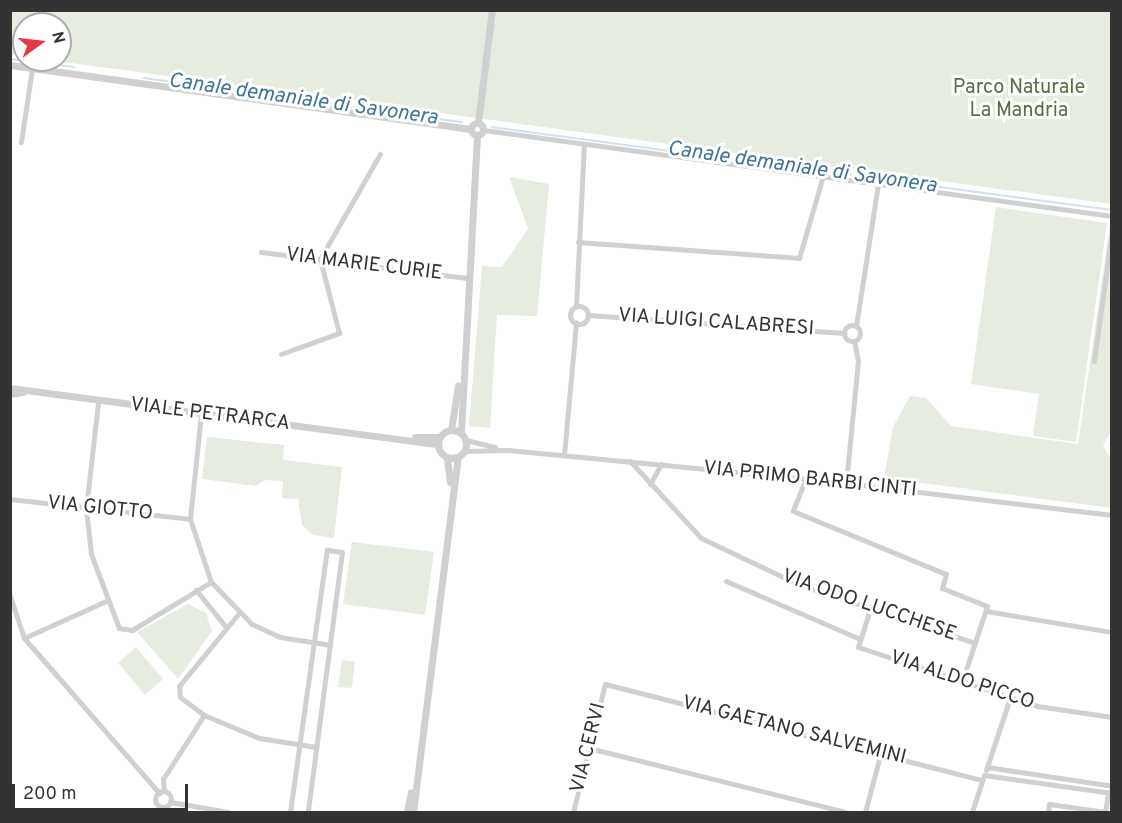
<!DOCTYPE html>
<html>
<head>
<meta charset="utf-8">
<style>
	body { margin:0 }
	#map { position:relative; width:1122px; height:823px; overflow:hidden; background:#fff; font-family:Overpass,sans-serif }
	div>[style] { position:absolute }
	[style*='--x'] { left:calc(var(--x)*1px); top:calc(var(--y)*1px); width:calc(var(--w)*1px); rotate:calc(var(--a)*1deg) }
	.green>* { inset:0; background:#e6ecdf }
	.stream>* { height:1.5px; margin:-0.75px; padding:0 0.75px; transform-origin:0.75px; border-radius:0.75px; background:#cfe2ee }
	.minor>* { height:5px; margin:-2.5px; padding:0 2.5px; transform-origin:2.5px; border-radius:2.5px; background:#d0d0d0 }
	.minor>.ring { margin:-2.5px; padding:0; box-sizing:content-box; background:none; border:5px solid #d0d0d0; border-radius:50% }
	.tertiary>* { height:7px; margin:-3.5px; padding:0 3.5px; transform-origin:3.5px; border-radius:3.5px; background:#d0d0d0 }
	.tertiary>.ring { margin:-3.5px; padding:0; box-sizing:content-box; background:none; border:7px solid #d0d0d0; border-radius:50% }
	span { translate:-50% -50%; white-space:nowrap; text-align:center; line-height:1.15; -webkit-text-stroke:6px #fff; paint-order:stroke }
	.park-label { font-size:20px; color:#56703f }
	.street-label { font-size:20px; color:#333 }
	.water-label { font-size:21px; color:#3f7597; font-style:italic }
	.frame { position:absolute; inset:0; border:12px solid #333; pointer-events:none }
	.north { position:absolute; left:12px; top:12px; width:60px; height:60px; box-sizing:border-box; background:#fff; border:2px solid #adadad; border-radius:50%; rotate:75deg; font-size:16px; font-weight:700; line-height:24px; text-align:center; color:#333 }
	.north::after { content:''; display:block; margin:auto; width:21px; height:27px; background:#e63946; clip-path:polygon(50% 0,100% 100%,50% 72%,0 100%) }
	.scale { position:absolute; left:12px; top:784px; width:176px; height:27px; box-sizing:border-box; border:3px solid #333; border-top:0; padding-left:8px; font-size:18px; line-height:21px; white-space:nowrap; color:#333; -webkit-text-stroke:4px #fff; paint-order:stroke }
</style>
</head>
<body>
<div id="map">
	<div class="green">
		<i style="clip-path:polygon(10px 11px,1111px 11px,1111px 204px,49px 60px,60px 60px,60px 24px,24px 24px,24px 56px,11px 55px)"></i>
		<i style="clip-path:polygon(509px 177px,549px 184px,537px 316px,497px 315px,490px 428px,469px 426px,482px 266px,502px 267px,528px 229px)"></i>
		<i style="clip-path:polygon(996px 207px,1107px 223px,1076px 442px,1033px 436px,1039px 394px,971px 384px)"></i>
		<i style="clip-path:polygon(1111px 219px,1112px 429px,1103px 446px,1111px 458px,1111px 508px,884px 478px,893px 427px,910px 396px,926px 398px,951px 426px,1078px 444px)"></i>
		<i style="clip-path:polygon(207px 437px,284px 445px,283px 460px,342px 467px,334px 538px,313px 535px,302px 525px,298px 499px,282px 498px,283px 481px,264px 480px,256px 486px,202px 479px)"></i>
		<i style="clip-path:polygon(352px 542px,434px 552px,425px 615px,343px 604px)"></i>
		<i style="clip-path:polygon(188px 604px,206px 613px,212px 631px,178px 679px,137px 632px)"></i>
		<i style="clip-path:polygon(136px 647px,163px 679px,145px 695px,118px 663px)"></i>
		<i style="clip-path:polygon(342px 660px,355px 662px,352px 688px,338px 687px)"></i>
	</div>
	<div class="stream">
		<i style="--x:10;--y:59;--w:65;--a:7"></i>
		<i style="--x:144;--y:78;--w:321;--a:7.9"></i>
		<i style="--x:492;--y:127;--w:626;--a:7.62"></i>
	</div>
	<div class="minor">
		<i style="--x:484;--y:130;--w:634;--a:7.8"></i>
		<i style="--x:21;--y:142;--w:75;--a:-81.5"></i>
		<i style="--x:578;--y:242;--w:222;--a:4.1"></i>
		<i style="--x:799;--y:258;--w:85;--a:-73.7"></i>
		<i style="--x:261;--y:252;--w:208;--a:7.2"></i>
		<i class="ring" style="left:570px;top:306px;width:13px;height:13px"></i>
		<i style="--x:576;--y:306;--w:162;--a:-87.2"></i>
		<i style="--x:588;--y:315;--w:257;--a:4"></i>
		<i class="ring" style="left:844px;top:325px;width:11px;height:11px"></i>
		<i style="--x:856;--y:326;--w:144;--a:-81.2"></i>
		<i style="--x:281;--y:354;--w:62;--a:-19.9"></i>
		<i style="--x:339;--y:333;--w:76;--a:-104.4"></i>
		<i style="--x:320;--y:259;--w:121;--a:-60.3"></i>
		<i style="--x:1094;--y:361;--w:131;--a:-82.1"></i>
		<i style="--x:98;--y:403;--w:106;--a:96.5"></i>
		<i style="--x:86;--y:508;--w:46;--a:83.8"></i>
		<i style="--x:91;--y:554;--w:79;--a:69.3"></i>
		<i style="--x:119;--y:628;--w:13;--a:9"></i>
		<i style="--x:132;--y:630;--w:92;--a:-31.3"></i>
		<i style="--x:201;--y:414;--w:106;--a:96"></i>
		<i style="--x:190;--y:519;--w:66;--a:71.6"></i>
		<i style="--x:211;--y:582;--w:59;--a:45.7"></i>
		<i style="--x:252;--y:624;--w:31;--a:25"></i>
		<i style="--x:280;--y:637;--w:51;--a:9.1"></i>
		<i style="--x:466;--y:440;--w:30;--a:14"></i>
		<i style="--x:465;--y:451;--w:43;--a:-1.3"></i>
		<i style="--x:508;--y:450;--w:303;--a:5.5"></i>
		<i style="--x:810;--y:479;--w:304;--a:6.8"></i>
		<i style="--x:564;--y:455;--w:133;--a:-84.8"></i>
		<i style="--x:630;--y:461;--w:105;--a:47.3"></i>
		<i style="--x:701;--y:538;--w:110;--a:25.4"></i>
		<i style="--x:800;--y:585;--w:184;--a:18.3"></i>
		<i style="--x:806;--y:478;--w:35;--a:112"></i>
		<i style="--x:793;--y:511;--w:165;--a:22.4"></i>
		<i style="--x:946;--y:574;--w:15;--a:106"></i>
		<i style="--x:942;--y:588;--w:48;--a:21.8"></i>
		<i style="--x:987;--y:606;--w:80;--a:108.2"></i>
		<i style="--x:846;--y:483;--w:123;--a:-84.4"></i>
		<i style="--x:858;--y:361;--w:20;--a:-101"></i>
		<i style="--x:650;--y:484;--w:23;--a:-61"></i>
		<i style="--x:10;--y:499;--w:181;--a:6.3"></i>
		<i style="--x:726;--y:581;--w:146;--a:23.4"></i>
		<i style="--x:196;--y:590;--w:48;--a:51"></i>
		<i style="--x:10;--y:596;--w:44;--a:71.6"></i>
		<i style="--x:24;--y:638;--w:206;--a:48.9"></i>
		<i style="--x:871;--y:606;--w:43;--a:107.6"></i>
		<i style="--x:858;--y:647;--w:188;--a:18.2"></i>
		<i style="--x:1037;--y:706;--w:76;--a:8.3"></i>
		<i style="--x:986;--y:611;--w:128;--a:9.5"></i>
		<i style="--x:239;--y:613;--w:94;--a:129.4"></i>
		<i style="--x:179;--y:686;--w:11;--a:85"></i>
		<i style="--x:180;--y:697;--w:30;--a:37"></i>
		<i style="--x:204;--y:715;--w:60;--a:22.7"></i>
		<i style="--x:259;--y:738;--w:58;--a:9"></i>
		<i style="--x:24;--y:638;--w:90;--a:-24.3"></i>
		<i style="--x:589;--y:748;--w:264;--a:14"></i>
		<i style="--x:987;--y:767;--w:126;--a:8.6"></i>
		<i style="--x:986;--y:770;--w:76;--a:-71.6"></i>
		<i style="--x:984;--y:775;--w:129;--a:8"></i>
		<i style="--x:164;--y:791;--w:12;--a:-95"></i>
		<i style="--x:163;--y:779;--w:76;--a:-57.4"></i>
		<i class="ring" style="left:155px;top:791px;width:11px;height:11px"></i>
		<i style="--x:170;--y:802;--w:59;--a:9.8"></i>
		<i style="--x:290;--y:812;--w:265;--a:-82"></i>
		<i style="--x:327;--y:550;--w:15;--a:8"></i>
		<i style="--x:342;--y:552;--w:262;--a:97.5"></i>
		<i style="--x:573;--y:812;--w:132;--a:-76"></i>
		<i style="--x:605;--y:684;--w:389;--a:14.3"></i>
		<i style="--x:865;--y:812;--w:62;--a:-75.1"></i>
		<i style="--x:972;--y:812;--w:35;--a:-72"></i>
		<i style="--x:1048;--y:812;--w:8;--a:-83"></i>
		<i style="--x:1049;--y:804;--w:57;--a:8.1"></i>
		<i style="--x:1105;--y:812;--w:20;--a:-81"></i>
	</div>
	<div class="tertiary">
		<i style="--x:10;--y:65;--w:465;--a:7.9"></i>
		<i style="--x:478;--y:122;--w:113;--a:-82.9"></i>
		<i class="ring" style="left:471px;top:123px;width:5px;height:5px"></i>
		<i style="--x:10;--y:388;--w:432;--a:7.5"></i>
		<i style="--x:10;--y:394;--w:13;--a:-9"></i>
		<i class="ring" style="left:438px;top:430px;width:21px;height:21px"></i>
		<i style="--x:451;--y:430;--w:45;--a:-81"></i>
		<i style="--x:461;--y:432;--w:297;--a:-86.9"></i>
		<i style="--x:415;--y:437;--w:25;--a:0"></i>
		<i style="--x:447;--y:458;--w:24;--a:83"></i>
		<i style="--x:407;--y:812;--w:20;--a:-79"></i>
		<i style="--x:413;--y:812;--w:358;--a:-82.8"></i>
	</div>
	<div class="park-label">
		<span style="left:1019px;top:100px">Parco Naturale<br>La Mandria</span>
	</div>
	<div class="street-label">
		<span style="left:364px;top:265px;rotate:7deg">VIA MARIE CURIE</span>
		<span style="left:716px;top:323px;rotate:4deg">VIA LUIGI CALABRESI</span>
		<span style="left:210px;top:415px;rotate:7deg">VIALE PETRARCA</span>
		<span style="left:810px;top:480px;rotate:6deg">VIA PRIMO BARBI CINTI</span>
		<span style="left:100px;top:509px;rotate:6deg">VIA GIOTTO</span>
		<span style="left:869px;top:606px;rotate:19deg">VIA ODO LUCCHESE</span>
		<span style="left:962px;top:681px;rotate:18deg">VIA ALDO PICCO</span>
		<span style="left:794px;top:731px;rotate:14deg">VIA GAETANO SALVEMINI</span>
		<span style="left:589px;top:748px;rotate:-76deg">VIA CERVI</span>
	</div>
	<div class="water-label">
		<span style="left:303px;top:100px;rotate:8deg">Canale demaniale di Savonera</span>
		<span style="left:802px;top:168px;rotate:8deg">Canale demaniale di Savonera</span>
	</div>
	<div class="frame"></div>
	<div class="north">N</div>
	<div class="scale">200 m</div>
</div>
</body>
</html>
